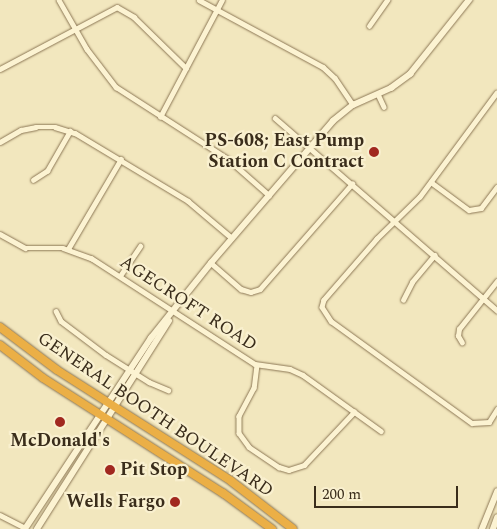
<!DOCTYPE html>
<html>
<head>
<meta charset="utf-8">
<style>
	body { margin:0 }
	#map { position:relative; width:497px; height:529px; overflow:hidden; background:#f2e7be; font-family:Spectral,serif }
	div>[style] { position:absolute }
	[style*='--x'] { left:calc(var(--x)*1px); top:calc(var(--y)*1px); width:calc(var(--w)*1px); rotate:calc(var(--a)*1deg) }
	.roads { filter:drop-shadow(0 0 1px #8c7755) drop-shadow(0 0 1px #8c7755) }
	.street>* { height:4.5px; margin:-2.25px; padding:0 2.25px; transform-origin:2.25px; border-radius:2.25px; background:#fcf3d2 }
	.secondary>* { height:5.5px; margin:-2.75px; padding:0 2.75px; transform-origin:2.75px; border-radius:2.75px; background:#fcf3d2 }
	.highway>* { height:8px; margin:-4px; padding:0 4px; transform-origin:4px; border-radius:4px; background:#ebaf46 }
	.dots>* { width:14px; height:14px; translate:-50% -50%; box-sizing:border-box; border:2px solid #f9f0cf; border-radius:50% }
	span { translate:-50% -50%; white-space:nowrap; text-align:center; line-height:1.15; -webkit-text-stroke:4.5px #f9f0cf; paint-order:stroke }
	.poi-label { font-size:18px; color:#3a2d1b; font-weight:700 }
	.right { translate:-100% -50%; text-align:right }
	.left { translate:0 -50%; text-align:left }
	.street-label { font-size:18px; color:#3a2d1b }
	.scale { position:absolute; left:314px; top:486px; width:144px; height:22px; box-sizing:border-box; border:2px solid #3a2d1b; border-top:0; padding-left:6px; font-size:15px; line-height:18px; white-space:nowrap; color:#3a2d1b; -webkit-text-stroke:4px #f9f0cf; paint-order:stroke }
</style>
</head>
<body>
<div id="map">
	<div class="roads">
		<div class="street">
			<i style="--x:59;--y:0;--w:56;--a:60.3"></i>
			<i style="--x:87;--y:49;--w:48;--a:52.7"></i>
			<i style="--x:116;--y:87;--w:133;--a:32.7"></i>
			<i style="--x:228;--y:159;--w:55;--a:41.3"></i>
			<i style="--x:199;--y:0;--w:141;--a:28.4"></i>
			<i style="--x:323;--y:67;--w:16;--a:43"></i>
			<i style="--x:335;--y:78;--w:32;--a:56"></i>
			<i style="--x:369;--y:26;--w:32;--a:-55"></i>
			<i style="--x:0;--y:69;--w:132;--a:-27.9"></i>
			<i style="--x:117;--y:7;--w:20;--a:30"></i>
			<i style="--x:134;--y:17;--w:73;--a:44.4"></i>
			<i style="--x:497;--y:93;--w:129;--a:126.5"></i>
			<i style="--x:420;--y:197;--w:60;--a:135.7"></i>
			<i style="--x:377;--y:239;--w:81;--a:131"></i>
			<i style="--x:324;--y:300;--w:7;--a:106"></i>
			<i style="--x:322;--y:307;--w:17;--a:57"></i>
			<i style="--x:331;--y:321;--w:174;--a:35.9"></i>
			<i style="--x:472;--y:423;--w:17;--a:-3"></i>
			<i style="--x:489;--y:422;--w:15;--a:-58"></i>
			<i style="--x:378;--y:94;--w:14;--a:65"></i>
			<i style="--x:160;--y:117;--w:132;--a:-62.1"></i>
			<i style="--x:275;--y:118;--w:294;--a:40.9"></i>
			<i style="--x:0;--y:142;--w:24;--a:-30"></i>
			<i style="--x:21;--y:130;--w:15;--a:-11"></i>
			<i style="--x:36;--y:127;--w:19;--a:0"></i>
			<i style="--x:55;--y:127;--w:21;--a:17"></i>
			<i style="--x:75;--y:133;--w:132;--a:31"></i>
			<i style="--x:188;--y:201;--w:57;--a:40.1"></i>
			<i style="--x:33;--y:180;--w:17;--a:-33"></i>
			<i style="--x:47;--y:171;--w:46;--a:-60.1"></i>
			<i style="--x:431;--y:182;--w:47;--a:36.4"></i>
			<i style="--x:469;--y:210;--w:12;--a:-9"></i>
			<i style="--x:481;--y:208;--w:26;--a:-53"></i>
			<i style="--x:0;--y:234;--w:29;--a:29"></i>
			<i style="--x:25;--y:248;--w:38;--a:0"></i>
			<i style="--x:63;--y:248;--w:30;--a:20"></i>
			<i style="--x:91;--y:258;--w:195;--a:32.9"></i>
			<i style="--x:255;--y:364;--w:35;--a:8"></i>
			<i style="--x:290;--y:369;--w:14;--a:25"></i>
			<i style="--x:303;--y:375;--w:96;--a:35.7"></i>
			<i style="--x:68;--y:249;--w:104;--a:-59.5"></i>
			<i style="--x:211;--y:263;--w:40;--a:41"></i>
			<i style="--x:241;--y:289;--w:10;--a:17"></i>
			<i style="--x:251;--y:292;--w:9;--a:-18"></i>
			<i style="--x:260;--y:289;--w:140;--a:-48.8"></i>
			<i style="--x:120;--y:276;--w:36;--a:-56"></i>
			<i style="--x:403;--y:300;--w:20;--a:-63"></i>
			<i style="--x:412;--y:282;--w:35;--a:-50"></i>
			<i style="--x:56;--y:311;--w:11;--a:63"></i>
			<i style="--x:61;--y:321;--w:56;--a:37.1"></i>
			<i style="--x:106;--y:355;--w:51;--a:32.1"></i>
			<i style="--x:149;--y:382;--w:21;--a:23"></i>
			<i style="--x:462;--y:343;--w:8;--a:-120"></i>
			<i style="--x:458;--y:336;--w:7;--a:-82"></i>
			<i style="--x:459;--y:329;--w:61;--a:-51.6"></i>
			<i style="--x:257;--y:365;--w:23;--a:97"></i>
			<i style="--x:254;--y:388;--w:32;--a:118"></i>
			<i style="--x:239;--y:416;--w:17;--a:90"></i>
			<i style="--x:239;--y:433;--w:17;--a:54"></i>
			<i style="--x:249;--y:447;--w:36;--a:34"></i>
			<i style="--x:279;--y:467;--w:10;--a:17"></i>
			<i style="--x:289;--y:470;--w:16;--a:-18"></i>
			<i style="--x:304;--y:465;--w:73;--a:-46.7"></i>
			<i style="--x:0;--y:515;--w:28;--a:27"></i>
		</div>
		<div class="secondary">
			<i style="--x:25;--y:529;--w:229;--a:-56.6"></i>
			<i style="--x:151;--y:338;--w:96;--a:-51.3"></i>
			<i style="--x:211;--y:263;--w:187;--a:-49.3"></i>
			<i style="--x:333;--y:121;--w:26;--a:-39"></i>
			<i style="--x:353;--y:105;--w:42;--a:-24.1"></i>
			<i style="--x:391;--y:88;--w:24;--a:-36"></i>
			<i style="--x:410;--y:74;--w:95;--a:-51.4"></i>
			<i style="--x:37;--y:529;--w:246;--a:-57.6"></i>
			<i style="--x:482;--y:529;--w:40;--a:-68"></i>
			<i style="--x:493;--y:529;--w:12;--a:-70"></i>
		</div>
		<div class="highway">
			<i style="--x:0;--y:327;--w:71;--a:37"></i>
			<i style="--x:57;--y:370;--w:206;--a:32.5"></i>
			<i style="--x:231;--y:481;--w:78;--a:37.7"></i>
			<i style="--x:0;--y:345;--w:54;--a:37.5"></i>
			<i style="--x:43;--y:378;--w:214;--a:32.6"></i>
			<i style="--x:223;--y:493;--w:61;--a:36.3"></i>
		</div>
	</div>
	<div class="dots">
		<i style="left:374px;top:152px;background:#a1281f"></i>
		<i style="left:60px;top:422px;background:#a1281f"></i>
		<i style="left:110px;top:470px;background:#a1281f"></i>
		<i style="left:175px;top:502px;background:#a1281f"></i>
	</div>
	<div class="poi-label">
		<span class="right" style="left:364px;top:152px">PS-608; East Pump<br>Station C Contract</span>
		<span style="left:60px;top:441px">McDonald's</span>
		<span class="left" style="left:120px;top:470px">Pit Stop</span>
		<span class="right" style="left:165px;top:502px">Wells Fargo</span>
	</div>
	<div class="street-label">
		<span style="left:188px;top:304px;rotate:33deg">AGECROFT ROAD</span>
		<span style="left:155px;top:415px;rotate:34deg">GENERAL BOOTH BOULEVARD</span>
	</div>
	<div class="scale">200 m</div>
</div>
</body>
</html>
